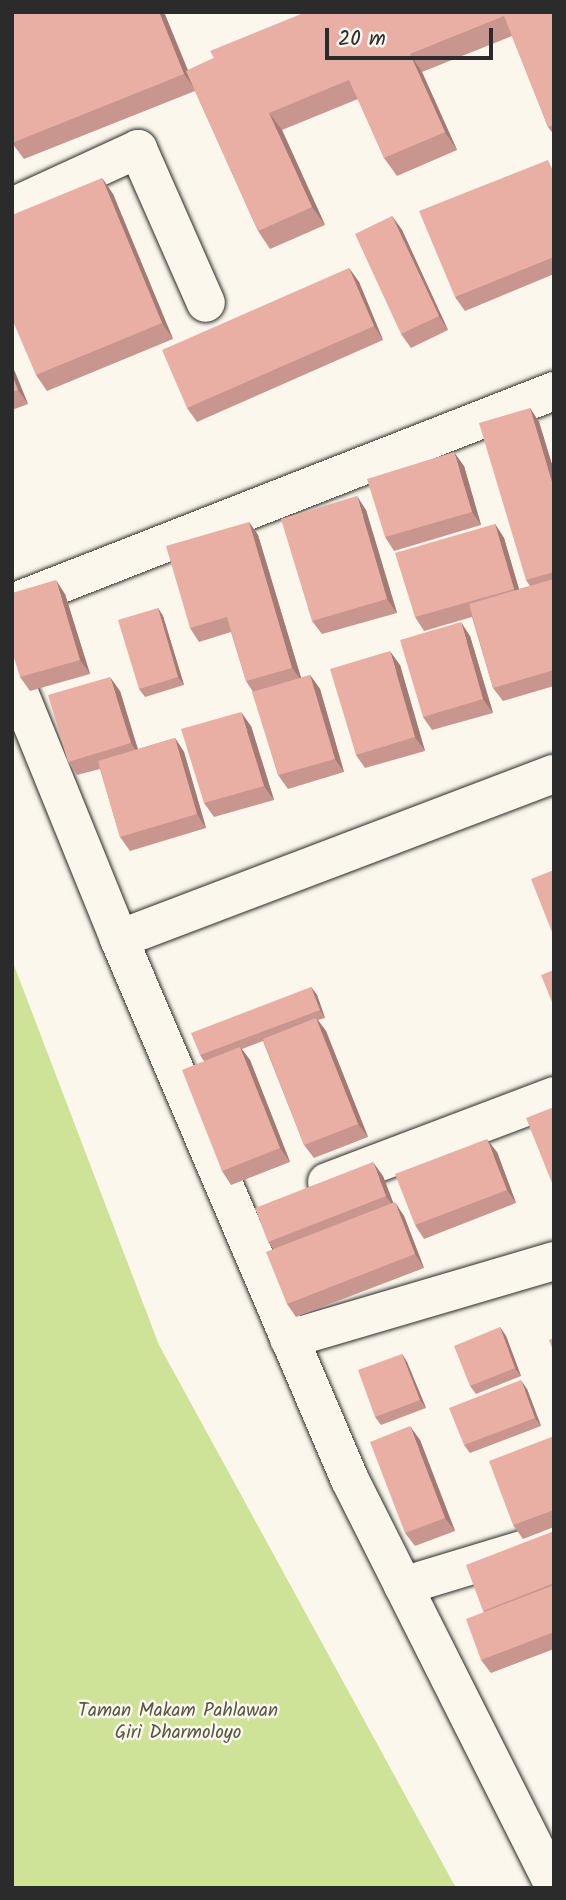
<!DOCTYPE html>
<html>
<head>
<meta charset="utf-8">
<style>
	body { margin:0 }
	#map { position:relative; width:566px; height:1900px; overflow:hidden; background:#fbf7ec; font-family:Kalam,sans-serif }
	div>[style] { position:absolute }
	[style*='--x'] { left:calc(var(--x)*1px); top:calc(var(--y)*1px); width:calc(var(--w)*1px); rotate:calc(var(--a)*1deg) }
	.green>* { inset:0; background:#cee397 }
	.roads { filter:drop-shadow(0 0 2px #2b2b2b) drop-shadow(0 0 2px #2b2b2b) }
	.minor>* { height:38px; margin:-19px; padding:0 19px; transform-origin:19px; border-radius:19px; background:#fbf7ec }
	.wall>* { inset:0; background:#c8968e }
	.shaded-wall>* { inset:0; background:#a37a74 }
	.building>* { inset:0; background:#e9afa5 }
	span { translate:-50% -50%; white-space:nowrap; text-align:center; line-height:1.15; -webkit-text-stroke:5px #fbf7ec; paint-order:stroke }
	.park-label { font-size:19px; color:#545946 }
	.frame { position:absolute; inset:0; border:14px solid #2b2b2b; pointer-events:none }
	.scale { position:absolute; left:325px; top:28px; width:168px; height:32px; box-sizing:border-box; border:4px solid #2b2b2b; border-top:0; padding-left:9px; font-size:21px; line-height:24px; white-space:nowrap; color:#2b2b2b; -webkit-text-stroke:5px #fbf7ec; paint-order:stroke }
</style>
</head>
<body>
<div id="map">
	<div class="green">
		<i style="clip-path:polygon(12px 960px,159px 1345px,456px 1888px,12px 1888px)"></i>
	</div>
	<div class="roads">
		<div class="minor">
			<i style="--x:12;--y:207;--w:139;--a:-24.7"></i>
			<i style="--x:138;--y:149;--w:168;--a:66.2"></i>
			<i style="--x:12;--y:603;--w:582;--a:-21.36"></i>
			<i style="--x:12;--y:675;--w:285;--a:67.9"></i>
			<i style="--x:119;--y:939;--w:588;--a:66.88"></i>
			<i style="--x:350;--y:1480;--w:453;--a:63.3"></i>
			<i style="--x:119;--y:939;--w:465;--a:-20.8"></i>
			<i style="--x:327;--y:1182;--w:243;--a:-20.7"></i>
			<i style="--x:289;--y:1339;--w:276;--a:-16.4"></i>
			<i style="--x:403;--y:1586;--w:158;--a:-16.9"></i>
		</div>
	</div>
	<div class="wall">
		<i style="clip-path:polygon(12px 12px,164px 12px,188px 70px,214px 58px,306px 12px,554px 12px,554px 135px,548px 127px,512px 36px,422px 72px,457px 150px,397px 176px,384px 158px,358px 99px,282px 130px,325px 225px,270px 249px,258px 231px,195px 91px,24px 159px,12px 143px)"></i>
		<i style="clip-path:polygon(554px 168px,554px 274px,465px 311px,455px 297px)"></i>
		<i style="clip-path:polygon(102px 178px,113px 194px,173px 339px,47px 391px,36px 375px)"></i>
		<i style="clip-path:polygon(392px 216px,402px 230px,448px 330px,411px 348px,401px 334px)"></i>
		<i style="clip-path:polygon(349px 268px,359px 282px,383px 340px,197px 422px,187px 408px)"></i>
		<i style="clip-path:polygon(12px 365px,28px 404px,12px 410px)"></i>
		<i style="clip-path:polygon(530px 408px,539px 422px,554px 471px,554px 686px,503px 701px,493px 688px,472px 617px,424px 631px,415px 617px,495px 524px,504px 538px,519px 589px,530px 586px,526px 580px)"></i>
		<i style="clip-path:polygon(464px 466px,481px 525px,394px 551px,385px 537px)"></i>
		<i style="clip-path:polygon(366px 510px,397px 613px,322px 634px,312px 621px)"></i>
		<i style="clip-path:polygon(249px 522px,258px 535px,301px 678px,310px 675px,320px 689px,344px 772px,288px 789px,278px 775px,253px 692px,246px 681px,231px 632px,199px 642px,190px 628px)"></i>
		<i style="clip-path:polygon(65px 594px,90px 674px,30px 691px,20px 677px)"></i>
		<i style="clip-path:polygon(158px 608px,163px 616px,184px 685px,145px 697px,139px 689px)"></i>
		<i style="clip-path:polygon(470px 636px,493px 713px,432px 730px,423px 717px)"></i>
		<i style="clip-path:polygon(400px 665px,425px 751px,365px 768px,356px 755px)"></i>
		<i style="clip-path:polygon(120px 691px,138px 749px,175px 738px,184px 752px,206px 828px,130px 851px,120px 837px,100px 769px,77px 775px,68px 762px)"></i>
		<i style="clip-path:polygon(251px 726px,274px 800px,214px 817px,204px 803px)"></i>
		<i style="clip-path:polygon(311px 987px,317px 995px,325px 1018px,318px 1020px,326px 1031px,368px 1137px,314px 1158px,304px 1145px,263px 1041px,242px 1049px,250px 1060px,290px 1162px,231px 1185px,222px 1171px,204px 1061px,200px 1055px)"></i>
		<i style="clip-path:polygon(497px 1152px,516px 1203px,424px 1239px,415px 1225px)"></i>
		<i style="clip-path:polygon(383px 1176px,393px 1203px,404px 1216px,424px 1268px,296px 1317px,287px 1304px,273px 1249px,268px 1242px)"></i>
		<i style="clip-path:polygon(500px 1327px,506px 1336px,521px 1376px,476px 1394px,470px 1386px)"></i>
		<i style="clip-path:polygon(402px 1354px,407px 1362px,426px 1408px,381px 1425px,375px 1417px)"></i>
		<i style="clip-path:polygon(527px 1389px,541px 1426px,470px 1453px,464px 1445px)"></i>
		<i style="clip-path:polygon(554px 1436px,554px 1527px,523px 1539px,513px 1525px)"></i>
		<i style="clip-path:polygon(420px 1440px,455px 1531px,415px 1546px,405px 1533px)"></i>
		<i style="clip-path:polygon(554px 1531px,554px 1649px,491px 1673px,481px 1660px,484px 1612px,483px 1611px)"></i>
	</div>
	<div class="shaded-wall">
		<i style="clip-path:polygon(159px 12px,164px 12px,196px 91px,184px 74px)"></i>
		<i style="clip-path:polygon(410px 54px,422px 72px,457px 150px,445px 132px)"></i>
		<i style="clip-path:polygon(269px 113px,282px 130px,325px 225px,312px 207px)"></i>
		<i style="clip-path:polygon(102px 178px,113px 194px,173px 339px,162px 323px)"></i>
		<i style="clip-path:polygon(392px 216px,402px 230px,448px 330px,439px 316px)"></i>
		<i style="clip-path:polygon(349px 268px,359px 282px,383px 340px,374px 326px)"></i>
		<i style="clip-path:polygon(12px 365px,28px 404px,18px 390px,12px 375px)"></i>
		<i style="clip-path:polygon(530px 408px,539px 422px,554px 471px,554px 489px)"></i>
		<i style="clip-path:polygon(454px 452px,464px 466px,481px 525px,472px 512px)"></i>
		<i style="clip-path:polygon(357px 496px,366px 510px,397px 613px,387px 599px)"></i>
		<i style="clip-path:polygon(249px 522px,258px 535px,302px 681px,292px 668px)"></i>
		<i style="clip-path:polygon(495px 524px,504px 538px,523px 603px,514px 589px)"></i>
		<i style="clip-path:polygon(56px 580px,65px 594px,90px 674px,80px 660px)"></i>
		<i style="clip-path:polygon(158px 608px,163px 616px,184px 685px,178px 677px)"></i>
		<i style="clip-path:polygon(461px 622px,470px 636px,493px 713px,483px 699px)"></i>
		<i style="clip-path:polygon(390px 651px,400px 665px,425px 751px,415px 737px)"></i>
		<i style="clip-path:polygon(310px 675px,320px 689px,344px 772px,335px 759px)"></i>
		<i style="clip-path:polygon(110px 677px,120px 691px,140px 757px,131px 743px)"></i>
		<i style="clip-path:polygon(241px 712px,251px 726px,274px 800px,264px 786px)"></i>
		<i style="clip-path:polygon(175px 738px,184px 752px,206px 828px,197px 814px)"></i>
		<i style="clip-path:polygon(311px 987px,317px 995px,325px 1018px,320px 1010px)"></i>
		<i style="clip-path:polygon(316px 1018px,326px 1031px,368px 1137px,358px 1124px)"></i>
		<i style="clip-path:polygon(240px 1047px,250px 1060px,290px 1162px,280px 1148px)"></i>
		<i style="clip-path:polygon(487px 1139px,497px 1152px,516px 1203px,507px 1190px)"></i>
		<i style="clip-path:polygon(373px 1162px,383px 1176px,396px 1210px,386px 1196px)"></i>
		<i style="clip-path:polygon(395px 1202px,404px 1216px,424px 1268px,415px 1254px)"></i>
		<i style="clip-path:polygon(500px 1327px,506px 1336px,521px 1376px,515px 1368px)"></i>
		<i style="clip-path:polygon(402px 1354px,407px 1362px,426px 1408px,420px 1400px)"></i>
		<i style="clip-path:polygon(521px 1380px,527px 1389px,541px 1426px,535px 1418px)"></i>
		<i style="clip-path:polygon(410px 1426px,420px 1440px,455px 1531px,445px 1518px)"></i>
	</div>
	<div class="building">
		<i style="clip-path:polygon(12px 12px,159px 12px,184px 74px,12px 143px)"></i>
		<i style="clip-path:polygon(306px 12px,552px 12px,554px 16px,554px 125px,548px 127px,504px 16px,410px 54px,445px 132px,384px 158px,349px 80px,269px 113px,312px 207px,258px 231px,186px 71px,214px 58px,210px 51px)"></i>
		<i style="clip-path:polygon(548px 160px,554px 173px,554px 257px,455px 297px,419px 211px)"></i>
		<i style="clip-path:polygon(102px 178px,162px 323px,36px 375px,12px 319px,12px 215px)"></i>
		<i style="clip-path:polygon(392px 216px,439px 316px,401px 334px,355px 234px)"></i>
		<i style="clip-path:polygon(349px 268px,374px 326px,187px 408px,162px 350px)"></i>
		<i style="clip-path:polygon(12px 375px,18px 390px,12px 392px)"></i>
		<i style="clip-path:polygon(530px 408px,554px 489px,554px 572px,526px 580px,479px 423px)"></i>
		<i style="clip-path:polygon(454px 452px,472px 512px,385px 537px,367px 479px)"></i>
		<i style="clip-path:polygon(357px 496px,387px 599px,312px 621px,281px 519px)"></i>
		<i style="clip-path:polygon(249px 522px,292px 668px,246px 681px,227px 617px,190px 628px,166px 546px)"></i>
		<i style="clip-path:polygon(495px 524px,514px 589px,415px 617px,395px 553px)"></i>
		<i style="clip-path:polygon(554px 579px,554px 670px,493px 688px,469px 604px)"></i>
		<i style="clip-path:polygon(56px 580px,80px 660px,20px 677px,12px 651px,12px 593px)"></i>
		<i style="clip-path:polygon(158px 608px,178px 677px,139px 689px,118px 620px)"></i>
		<i style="clip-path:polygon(461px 622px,483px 699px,423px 717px,400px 640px)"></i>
		<i style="clip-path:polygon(390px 651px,415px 737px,356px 755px,330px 669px)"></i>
		<i style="clip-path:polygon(310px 675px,335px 759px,278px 775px,252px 692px)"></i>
		<i style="clip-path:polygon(110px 677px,131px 743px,68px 762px,48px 695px)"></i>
		<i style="clip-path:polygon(241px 712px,264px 786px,204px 803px,181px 729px)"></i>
		<i style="clip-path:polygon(175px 738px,197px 814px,120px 837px,98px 761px)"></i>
		<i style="clip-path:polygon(554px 870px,554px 937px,531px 879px)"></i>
		<i style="clip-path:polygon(554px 970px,554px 1007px,541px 975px)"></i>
		<i style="clip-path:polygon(311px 987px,320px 1010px,200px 1055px,191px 1033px)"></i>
		<i style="clip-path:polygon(316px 1018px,358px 1124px,304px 1145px,263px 1039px)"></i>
		<i style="clip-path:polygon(240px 1047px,280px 1148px,222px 1171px,182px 1070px)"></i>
		<i style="clip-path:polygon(554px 1107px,554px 1188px,526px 1118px)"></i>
		<i style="clip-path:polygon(487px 1139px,507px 1190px,415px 1225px,395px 1174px)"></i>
		<i style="clip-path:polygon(373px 1162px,386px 1196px,268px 1242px,255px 1208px)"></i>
		<i style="clip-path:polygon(395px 1202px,415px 1254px,287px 1304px,266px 1252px)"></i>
		<i style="clip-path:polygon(500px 1327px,515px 1368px,470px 1386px,454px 1346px)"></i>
		<i style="clip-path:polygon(554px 1338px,554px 1353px,549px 1340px)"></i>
		<i style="clip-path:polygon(402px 1354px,420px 1400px,375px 1417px,358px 1370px)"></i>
		<i style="clip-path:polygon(521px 1380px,535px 1418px,464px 1445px,449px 1408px)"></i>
		<i style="clip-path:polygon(410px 1426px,445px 1518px,405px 1533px,370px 1442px)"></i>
		<i style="clip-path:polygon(554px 1436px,554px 1510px,513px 1525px,489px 1461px)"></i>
		<i style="clip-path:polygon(554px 1531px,554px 1583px,483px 1611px,466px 1565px)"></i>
		<i style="clip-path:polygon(554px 1585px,554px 1632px,481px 1660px,466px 1619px)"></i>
	</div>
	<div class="park-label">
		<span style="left:178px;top:1723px">Taman Makam Pahlawan<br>Giri Dharmoloyo</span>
	</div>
	<div class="frame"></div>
	<div class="scale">20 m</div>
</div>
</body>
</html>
